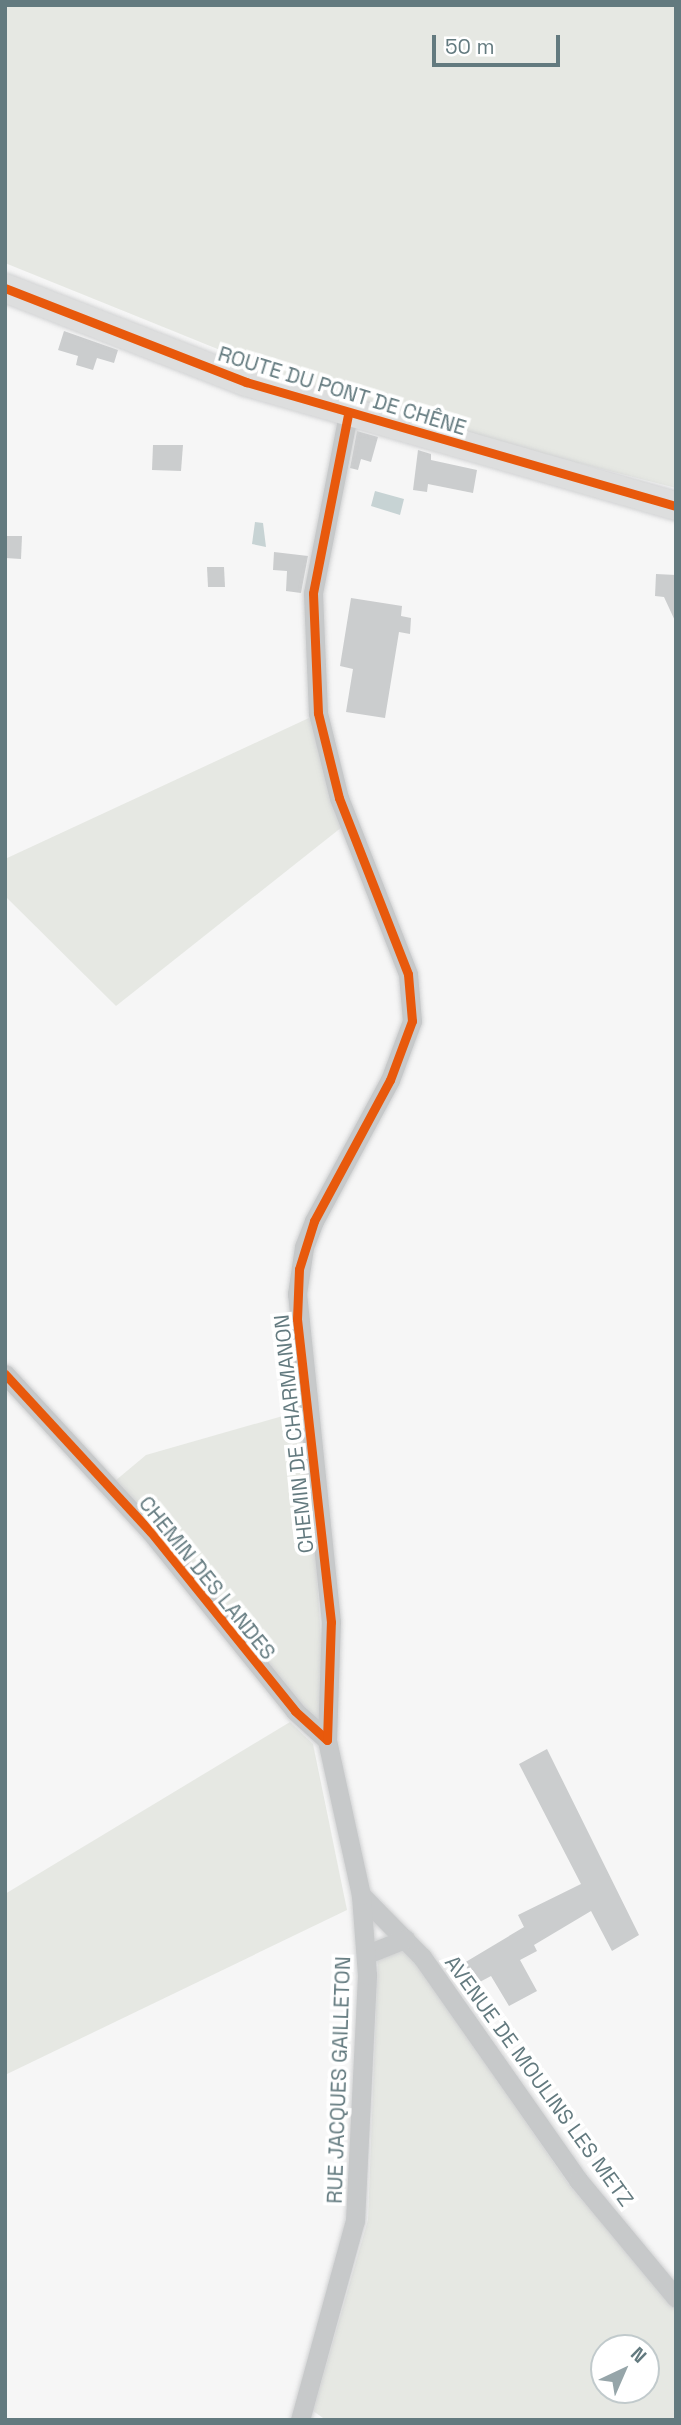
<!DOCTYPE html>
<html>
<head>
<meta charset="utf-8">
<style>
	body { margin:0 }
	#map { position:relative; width:681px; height:2425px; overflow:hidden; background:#f6f6f6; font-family:"Space Grotesk",sans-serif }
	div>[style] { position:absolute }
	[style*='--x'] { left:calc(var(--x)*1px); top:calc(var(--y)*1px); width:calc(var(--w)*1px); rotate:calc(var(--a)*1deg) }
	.green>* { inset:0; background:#e6e8e3 }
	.water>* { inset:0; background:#c7d3d4 }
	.building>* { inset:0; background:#cbcdce }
	.roads { filter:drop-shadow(0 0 2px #d1d2d3) drop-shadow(0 0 2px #d1d2d3) }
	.street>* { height:19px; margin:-9.5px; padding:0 9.5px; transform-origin:9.5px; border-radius:9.5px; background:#c7c9ca }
	.secondary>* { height:28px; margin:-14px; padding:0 14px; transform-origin:14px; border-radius:14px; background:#dddede }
	.cycleway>* { height:9px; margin:-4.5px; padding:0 4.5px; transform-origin:4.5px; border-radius:4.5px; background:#e8590c }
	span { translate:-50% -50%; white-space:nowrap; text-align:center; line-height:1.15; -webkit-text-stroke:7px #fff; paint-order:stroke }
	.street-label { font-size:21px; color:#637a7f }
	.frame { position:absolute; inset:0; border:7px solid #637a7f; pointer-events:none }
	.north { position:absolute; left:590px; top:2334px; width:70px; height:70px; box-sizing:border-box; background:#fff; border:2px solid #c1cacc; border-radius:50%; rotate:44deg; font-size:19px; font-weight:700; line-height:28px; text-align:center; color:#637a7f }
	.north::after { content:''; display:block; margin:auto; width:24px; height:32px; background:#96a5a9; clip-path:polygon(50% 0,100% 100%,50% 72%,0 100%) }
	.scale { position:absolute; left:432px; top:35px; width:128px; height:32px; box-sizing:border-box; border:4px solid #637a7f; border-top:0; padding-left:9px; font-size:21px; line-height:24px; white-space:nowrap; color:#637a7f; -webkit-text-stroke:5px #fff; paint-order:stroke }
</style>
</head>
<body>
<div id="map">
	<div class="green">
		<i style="clip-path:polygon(5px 5px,676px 5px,676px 488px,508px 445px,299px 382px,5px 263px)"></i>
		<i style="clip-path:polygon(311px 717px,342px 827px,116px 1006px,5px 896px,5px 859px)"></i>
		<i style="clip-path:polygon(307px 1409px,327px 1740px,109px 1486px,146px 1455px)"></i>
		<i style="clip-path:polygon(290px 1722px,313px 1744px,347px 1910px,5px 2075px,5px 1894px)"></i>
		<i style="clip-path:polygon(evenodd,403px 1951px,414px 1960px,570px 2186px,676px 2310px,676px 2420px,326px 2420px,313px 2411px,368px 2220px,378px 1959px,403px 1951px,604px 2348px,646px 2348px,646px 2390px,604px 2390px,604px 2348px)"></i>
	</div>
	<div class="water">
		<i style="clip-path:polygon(375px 491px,404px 499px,400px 515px,371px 506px)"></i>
		<i style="clip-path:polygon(255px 522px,263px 523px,266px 547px,252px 544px)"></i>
	</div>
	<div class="building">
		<i style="clip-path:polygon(64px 331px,118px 350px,114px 363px,97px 358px,93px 370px,76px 365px,78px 356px,58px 350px)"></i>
		<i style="clip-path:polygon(357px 431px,378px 437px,371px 462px,361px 459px,358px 470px,350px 468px)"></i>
		<i style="clip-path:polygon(153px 445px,183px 445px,181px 471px,152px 470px)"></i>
		<i style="clip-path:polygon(418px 450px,431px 454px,431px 460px,477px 470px,473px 493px,428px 484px,427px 492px,413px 490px)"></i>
		<i style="clip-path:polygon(5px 536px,22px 536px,21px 559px,5px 558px)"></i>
		<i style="clip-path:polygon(274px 552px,308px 556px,301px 593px,286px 591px,287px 571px,273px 570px)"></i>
		<i style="clip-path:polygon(207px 567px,224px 567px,225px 587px,208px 587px)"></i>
		<i style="clip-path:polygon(656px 574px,676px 575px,676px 623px,664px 597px,655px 596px)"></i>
		<i style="clip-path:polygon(351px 598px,402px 606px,401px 616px,411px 618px,410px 634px,399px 632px,385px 718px,346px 712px,353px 669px,340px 666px)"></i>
		<i style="clip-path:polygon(547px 1749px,639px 1935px,612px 1951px,591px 1911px,534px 1945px,537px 1951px,520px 1960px,537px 1991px,509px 2006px,491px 1976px,476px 1984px,464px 1963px,524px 1927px,518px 1915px,581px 1884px,519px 1764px)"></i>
	</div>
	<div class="roads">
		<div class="street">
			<i style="--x:5;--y:1374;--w:214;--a:47.3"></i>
			<i style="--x:150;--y:1531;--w:231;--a:51.1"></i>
			<i style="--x:295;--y:1711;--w:43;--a:42.2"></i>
			<i style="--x:361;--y:1895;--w:87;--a:45.5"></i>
			<i style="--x:422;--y:1957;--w:272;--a:55"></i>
			<i style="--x:578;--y:2180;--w:153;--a:50.3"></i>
			<i style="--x:367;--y:1954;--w:41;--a:-21.5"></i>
			<i style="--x:300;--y:2420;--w:206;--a:-74.6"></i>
			<i style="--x:355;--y:2221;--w:246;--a:-87.2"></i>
			<i style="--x:367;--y:1975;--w:80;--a:-94.3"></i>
			<i style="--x:361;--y:1895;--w:159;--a:-102.4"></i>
			<i style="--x:327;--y:1740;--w:118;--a:-88.1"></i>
			<i style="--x:331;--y:1622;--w:330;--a:-95.9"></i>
			<i style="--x:297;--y:1294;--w:48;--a:-81.5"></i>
			<i style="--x:304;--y:1247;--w:28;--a:-69"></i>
			<i style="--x:314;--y:1221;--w:160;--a:-61.7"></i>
			<i style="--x:390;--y:1080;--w:63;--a:-69.6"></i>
			<i style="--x:412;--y:1021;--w:47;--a:-94.9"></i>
			<i style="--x:408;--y:974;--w:189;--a:-111.4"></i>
			<i style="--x:339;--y:798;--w:88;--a:-103.9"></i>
			<i style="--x:318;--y:713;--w:120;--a:-92.4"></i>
			<i style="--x:313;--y:593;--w:182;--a:-78.9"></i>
		</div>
		<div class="secondary">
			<i style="--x:5;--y:288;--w:259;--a:21.3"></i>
			<i style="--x:246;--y:382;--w:448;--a:16.1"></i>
		</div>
	</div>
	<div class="cycleway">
		<i style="--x:5;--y:288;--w:259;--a:21.3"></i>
		<i style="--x:246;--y:382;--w:448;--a:16.1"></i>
		<i style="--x:5;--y:1374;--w:214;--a:47.3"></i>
		<i style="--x:150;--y:1531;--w:231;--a:51.1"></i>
		<i style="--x:295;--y:1711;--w:43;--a:42.2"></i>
		<i style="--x:327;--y:1740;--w:118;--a:-88.1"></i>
		<i style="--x:331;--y:1622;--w:305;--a:-96.4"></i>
		<i style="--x:297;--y:1319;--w:50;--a:-87.7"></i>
		<i style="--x:299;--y:1269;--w:50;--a:-72.6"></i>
		<i style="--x:314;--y:1221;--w:160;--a:-61.7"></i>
		<i style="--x:390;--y:1080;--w:63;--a:-69.6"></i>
		<i style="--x:412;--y:1021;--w:47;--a:-94.9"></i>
		<i style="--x:408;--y:974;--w:189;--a:-111.4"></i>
		<i style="--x:339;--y:798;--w:88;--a:-103.9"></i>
		<i style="--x:318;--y:713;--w:120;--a:-92.4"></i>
		<i style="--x:313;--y:593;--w:182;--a:-78.9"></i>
	</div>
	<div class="street-label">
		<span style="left:342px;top:391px;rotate:17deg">ROUTE DU PONT DE CHÊNE</span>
		<span style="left:294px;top:1434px;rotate:-96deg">CHEMIN DE CHARMANON</span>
		<span style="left:207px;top:1578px;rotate:51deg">CHEMIN DES LANDES</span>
		<span style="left:339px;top:2080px;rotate:-88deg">RUE JACQUES GAILLETON</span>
		<span style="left:539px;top:2081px;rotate:54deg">AVENUE DE MOULINS LES METZ</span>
	</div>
	<div class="frame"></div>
	<div class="north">N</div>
	<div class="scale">50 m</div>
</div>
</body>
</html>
